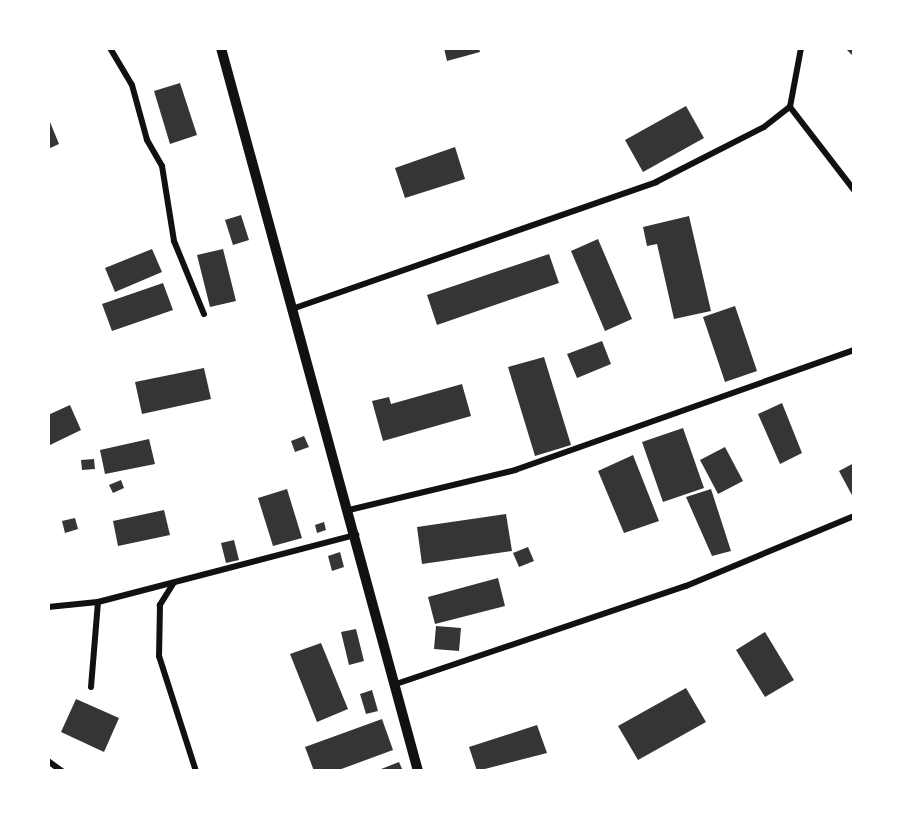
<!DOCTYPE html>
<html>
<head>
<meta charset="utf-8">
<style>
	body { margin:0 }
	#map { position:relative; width:902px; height:819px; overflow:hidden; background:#fff; font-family:Ubuntu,sans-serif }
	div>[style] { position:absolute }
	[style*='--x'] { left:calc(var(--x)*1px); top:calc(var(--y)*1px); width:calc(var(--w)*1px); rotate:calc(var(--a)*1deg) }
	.building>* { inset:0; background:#353535 }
	.minor>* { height:6px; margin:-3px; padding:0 3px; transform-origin:3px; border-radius:3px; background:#111 }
	.tertiary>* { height:10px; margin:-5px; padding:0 5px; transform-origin:5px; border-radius:5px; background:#111 }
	span { translate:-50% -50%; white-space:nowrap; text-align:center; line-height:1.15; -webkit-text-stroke:5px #fff; paint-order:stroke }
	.frame { position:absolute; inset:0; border:50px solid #fff; pointer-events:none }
</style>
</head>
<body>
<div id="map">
	<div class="building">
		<i style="clip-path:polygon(444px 48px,479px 48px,480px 52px,447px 61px)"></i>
		<i style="clip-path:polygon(845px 48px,854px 48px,854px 52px,852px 55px)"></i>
		<i style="clip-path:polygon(180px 83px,197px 135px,170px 144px,154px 91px)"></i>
		<i style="clip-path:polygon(686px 106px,704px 138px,643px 172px,625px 140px)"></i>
		<i style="clip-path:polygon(50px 122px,59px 144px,48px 149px,48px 123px)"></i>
		<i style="clip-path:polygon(455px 147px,465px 179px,405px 198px,395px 168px)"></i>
		<i style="clip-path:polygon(241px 215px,249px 240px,233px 245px,225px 220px)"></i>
		<i style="clip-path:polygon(689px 216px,711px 311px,674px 319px,657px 244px,647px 246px,643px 227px)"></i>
		<i style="clip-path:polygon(598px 239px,632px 319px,605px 331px,571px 251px)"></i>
		<i style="clip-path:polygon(152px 249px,162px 272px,115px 292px,105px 268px)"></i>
		<i style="clip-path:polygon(223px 249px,236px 301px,210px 307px,197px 255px)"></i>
		<i style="clip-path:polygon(549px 254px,559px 283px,437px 325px,427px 295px)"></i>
		<i style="clip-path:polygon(163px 283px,173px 310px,112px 331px,102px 304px)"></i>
		<i style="clip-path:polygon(735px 306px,757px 371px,725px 382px,703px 317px)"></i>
		<i style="clip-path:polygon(602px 341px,611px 364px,577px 378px,567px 354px)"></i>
		<i style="clip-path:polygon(544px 357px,571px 445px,535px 456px,508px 367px)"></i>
		<i style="clip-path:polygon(204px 368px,211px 399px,142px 414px,135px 382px)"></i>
		<i style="clip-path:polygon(462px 384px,471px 416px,383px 441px,372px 401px,389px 397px,391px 404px)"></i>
		<i style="clip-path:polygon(782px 403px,802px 453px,780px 464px,758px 414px)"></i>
		<i style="clip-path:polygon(70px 405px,81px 430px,50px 445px,48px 415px)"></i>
		<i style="clip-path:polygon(683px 428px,704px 488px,663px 502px,642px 442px)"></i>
		<i style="clip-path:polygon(304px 436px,309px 447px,295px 452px,291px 441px)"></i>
		<i style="clip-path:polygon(149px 439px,155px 464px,105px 474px,100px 450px)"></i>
		<i style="clip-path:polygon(725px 447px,743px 481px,718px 494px,700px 460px)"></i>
		<i style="clip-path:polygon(633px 455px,659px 521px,624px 533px,598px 471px)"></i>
		<i style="clip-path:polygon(94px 459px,95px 469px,82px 470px,81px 460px)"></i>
		<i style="clip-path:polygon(854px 463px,854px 499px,839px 471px)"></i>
		<i style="clip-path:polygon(121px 480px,124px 488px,113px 493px,109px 485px)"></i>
		<i style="clip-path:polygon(287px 489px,302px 538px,273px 546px,258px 498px)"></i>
		<i style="clip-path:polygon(711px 489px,731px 551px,712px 556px,686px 497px)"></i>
		<i style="clip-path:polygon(164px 510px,170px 535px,118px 546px,113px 521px)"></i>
		<i style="clip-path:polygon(506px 514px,512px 551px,422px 564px,417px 527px)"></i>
		<i style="clip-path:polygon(75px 518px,78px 529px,65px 533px,62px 521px)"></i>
		<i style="clip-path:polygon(324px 522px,326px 530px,317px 533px,315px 525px)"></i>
		<i style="clip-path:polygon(234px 540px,239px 560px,226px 563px,221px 543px)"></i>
		<i style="clip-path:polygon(528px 547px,534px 561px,519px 567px,513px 553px)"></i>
		<i style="clip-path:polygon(340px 552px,344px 567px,332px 571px,328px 556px)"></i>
		<i style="clip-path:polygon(498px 578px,505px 606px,435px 624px,428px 597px)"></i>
		<i style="clip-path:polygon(436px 626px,461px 628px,459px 651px,434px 649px)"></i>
		<i style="clip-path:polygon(356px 629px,364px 661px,349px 665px,341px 632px)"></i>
		<i style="clip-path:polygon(765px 632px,794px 680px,765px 697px,736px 650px)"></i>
		<i style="clip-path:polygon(321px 643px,348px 709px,317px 722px,290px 654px)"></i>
		<i style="clip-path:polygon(686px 688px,706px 722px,638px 760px,618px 726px)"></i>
		<i style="clip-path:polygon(372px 690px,378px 711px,366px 714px,360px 694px)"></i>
		<i style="clip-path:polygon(76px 699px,119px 718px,104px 752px,61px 732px)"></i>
		<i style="clip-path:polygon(382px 719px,393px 750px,336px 771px,314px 771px,305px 747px)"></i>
		<i style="clip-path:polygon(537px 725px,547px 753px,477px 771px,469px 747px)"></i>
		<i style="clip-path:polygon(399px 762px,403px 771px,376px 771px)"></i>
	</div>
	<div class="minor">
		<i style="--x:110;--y:48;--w:43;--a:59.3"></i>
		<i style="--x:132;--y:85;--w:57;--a:74.7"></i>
		<i style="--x:147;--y:140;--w:30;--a:60"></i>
		<i style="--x:162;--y:166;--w:76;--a:80.9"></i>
		<i style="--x:174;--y:241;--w:79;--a:67.7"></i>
		<i style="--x:790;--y:107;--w:105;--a:52.4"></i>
		<i style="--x:292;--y:309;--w:386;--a:-19.2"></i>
		<i style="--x:656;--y:182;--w:121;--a:-27"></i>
		<i style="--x:764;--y:127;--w:33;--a:-38"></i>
		<i style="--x:790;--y:107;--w:60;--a:-79.4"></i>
		<i style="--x:349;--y:510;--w:171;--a:-13.5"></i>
		<i style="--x:515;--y:470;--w:360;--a:-19.5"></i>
		<i style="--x:173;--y:584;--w:25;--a:122"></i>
		<i style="--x:160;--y:605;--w:51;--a:91.1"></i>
		<i style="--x:159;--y:656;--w:121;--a:72.2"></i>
		<i style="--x:48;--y:607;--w:50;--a:-5.7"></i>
		<i style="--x:98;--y:602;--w:267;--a:-14.6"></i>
		<i style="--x:396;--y:684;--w:306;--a:-18.7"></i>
		<i style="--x:686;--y:586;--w:182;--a:-22.6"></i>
		<i style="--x:91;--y:687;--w:85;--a:-85.3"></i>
		<i style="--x:48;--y:761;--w:17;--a:36"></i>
	</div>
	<div class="tertiary">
		<i style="--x:221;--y:48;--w:749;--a:74.76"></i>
	</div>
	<div class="frame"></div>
</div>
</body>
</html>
